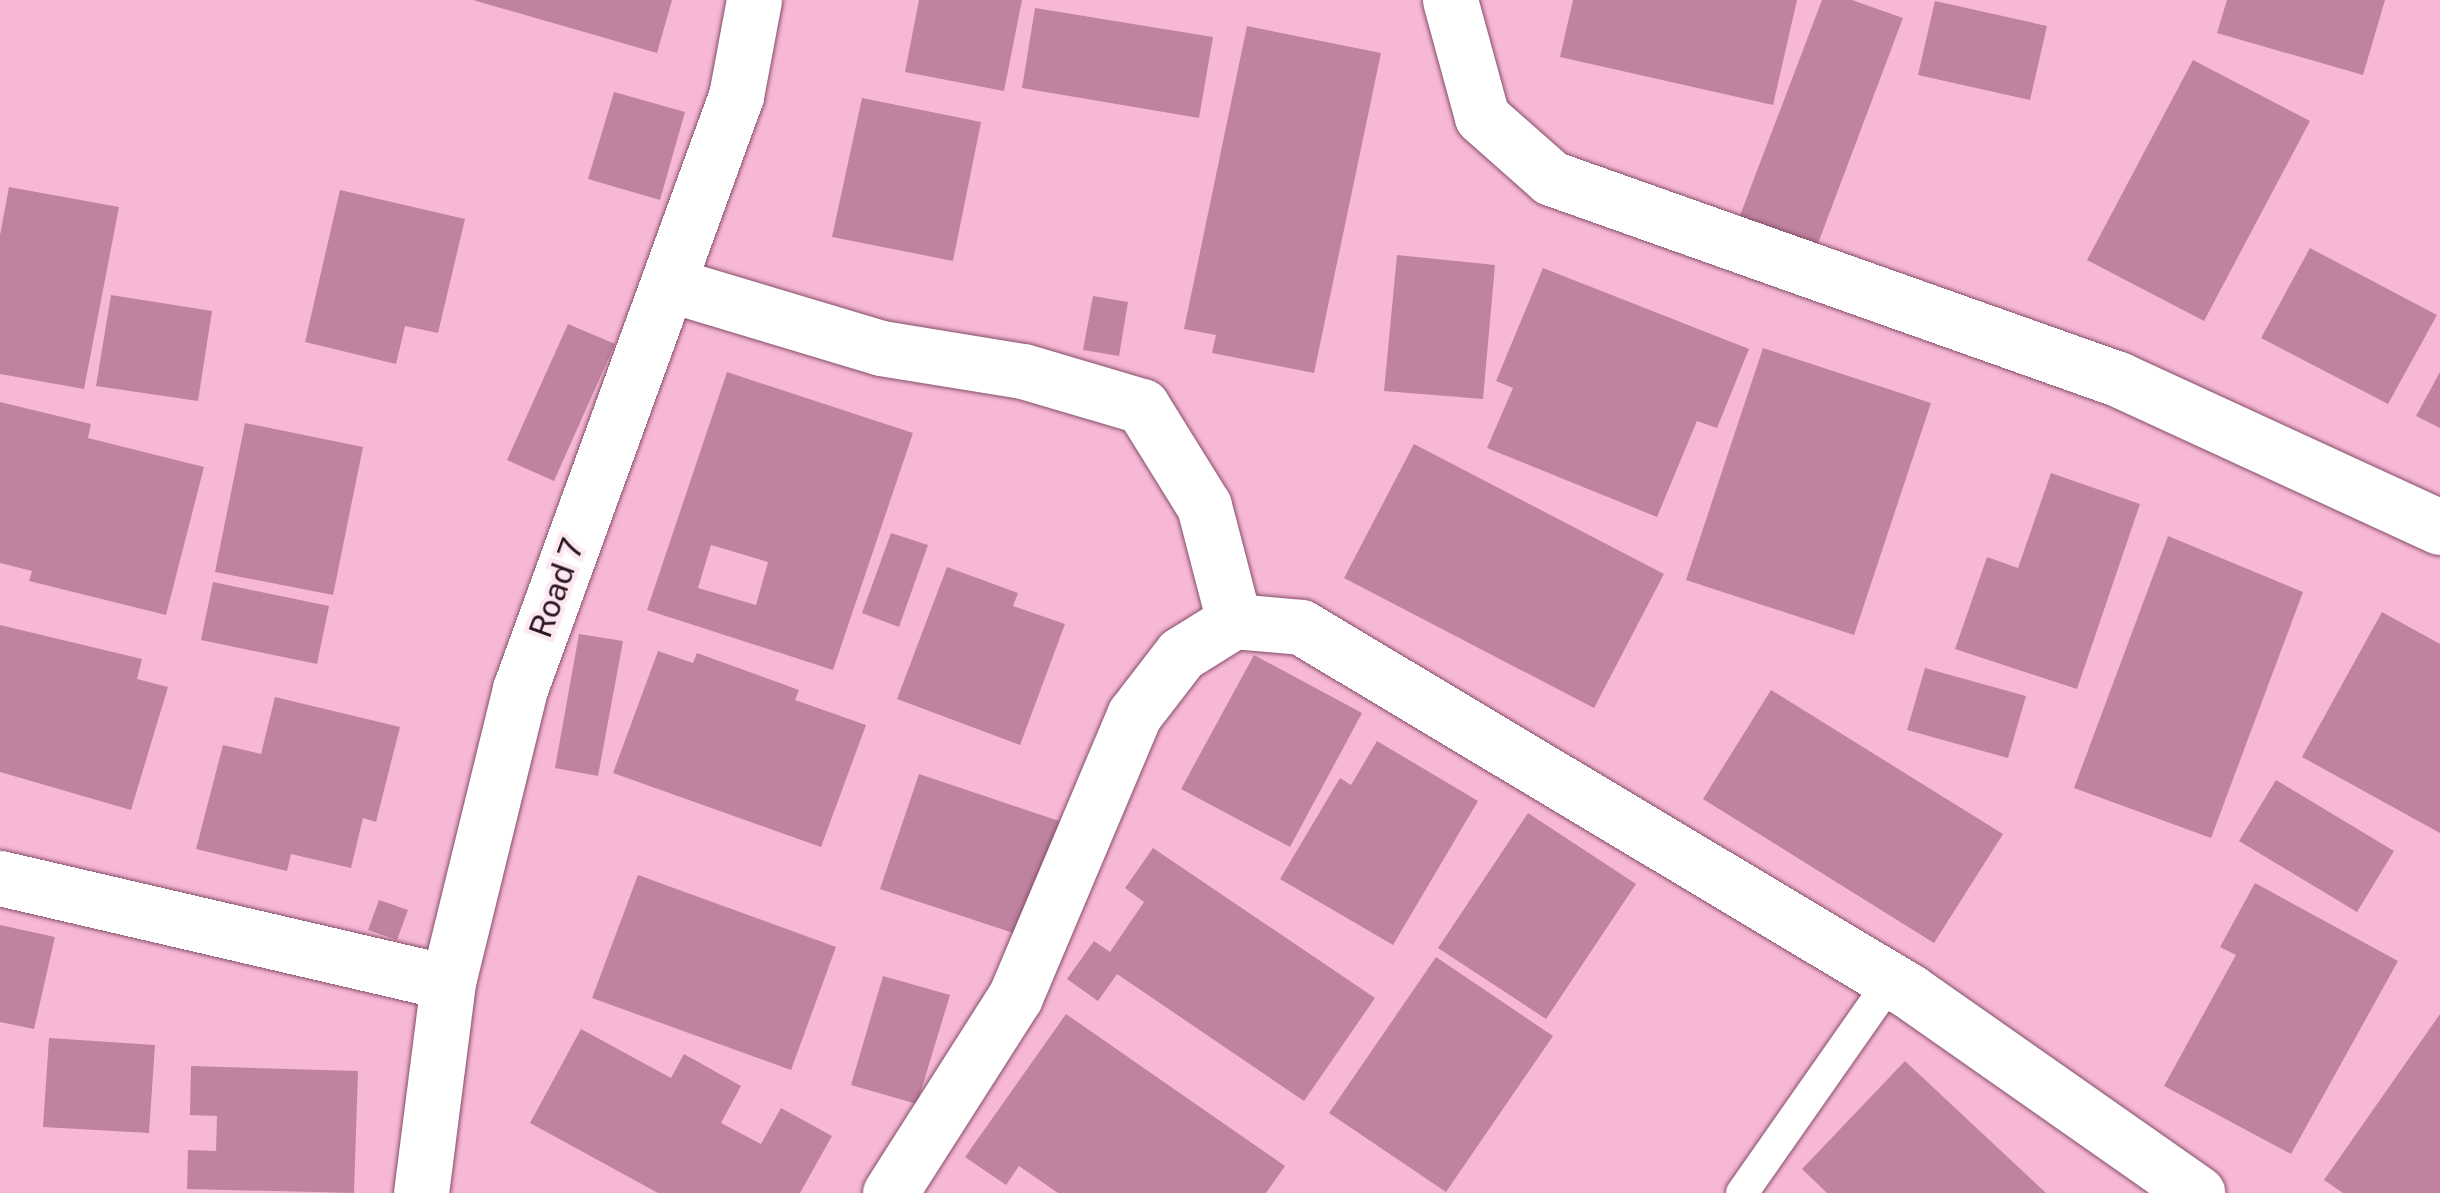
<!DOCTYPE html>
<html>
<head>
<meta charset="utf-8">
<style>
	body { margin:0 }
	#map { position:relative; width:2440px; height:1193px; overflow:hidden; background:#f7b8d6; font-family:"Public Sans",sans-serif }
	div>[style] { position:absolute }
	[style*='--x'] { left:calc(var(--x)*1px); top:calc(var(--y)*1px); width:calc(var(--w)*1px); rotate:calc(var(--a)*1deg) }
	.building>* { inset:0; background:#bf83a0 }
	.roads { filter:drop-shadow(0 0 2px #844e69) drop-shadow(0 0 2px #844e69) }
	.lane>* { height:32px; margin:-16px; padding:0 16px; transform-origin:16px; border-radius:16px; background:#fff }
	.street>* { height:55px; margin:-27.5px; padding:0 27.5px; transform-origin:27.5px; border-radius:27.5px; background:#fff }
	span { translate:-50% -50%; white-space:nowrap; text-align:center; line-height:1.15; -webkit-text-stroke:9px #fce8f1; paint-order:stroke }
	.street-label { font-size:32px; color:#2a141f }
</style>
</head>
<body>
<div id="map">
	<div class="building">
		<i style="clip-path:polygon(473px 0,672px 0,657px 53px)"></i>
		<i style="clip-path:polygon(919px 0,1022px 0,1004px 91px,905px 72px)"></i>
		<i style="clip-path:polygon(1573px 0,1797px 0,1773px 105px,1560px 57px)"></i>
		<i style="clip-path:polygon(1822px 0,1852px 0,1903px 18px,1814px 254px,1736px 226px)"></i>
		<i style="clip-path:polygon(2227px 0,2385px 0,2363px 75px,2217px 33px)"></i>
		<i style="clip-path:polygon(1935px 1px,2047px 26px,2030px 100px,1918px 75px)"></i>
		<i style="clip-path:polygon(1035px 8px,1213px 37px,1199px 118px,1022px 88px)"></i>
		<i style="clip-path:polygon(1247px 26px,1381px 53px,1314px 373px,1212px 353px,1216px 335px,1184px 329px)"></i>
		<i style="clip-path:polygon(2193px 60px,2310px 121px,2204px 321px,2087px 260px)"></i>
		<i style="clip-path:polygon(614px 92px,685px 112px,660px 200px,588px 179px)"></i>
		<i style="clip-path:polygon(862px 98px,981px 122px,953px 261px,832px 237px)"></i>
		<i style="clip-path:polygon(9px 187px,119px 207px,84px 389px,0 374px,0 235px)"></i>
		<i style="clip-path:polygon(340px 190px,465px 219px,438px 333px,405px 326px,396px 364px,305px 342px)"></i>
		<i style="clip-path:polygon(2310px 248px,2437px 315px,2388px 404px,2261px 338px)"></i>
		<i style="clip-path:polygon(1397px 255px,1495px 265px,1483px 399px,1384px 391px)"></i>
		<i style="clip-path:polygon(1543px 268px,1749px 349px,1717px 428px,1697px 421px,1657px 517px,1487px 448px,1513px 388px,1496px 381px)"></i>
		<i style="clip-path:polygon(111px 295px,212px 311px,198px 401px,96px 386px)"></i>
		<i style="clip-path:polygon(1093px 296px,1128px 302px,1119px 356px,1083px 350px)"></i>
		<i style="clip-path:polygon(568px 324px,615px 344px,554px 481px,507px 460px)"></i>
		<i style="clip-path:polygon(1763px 348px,1931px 403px,1854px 635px,1686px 580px)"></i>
		<i style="clip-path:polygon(evenodd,727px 372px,913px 433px,833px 670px,647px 610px,727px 372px,711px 545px,768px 562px,756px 605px,698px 588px,711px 545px)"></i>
		<i style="clip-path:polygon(2440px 372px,2440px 428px,2416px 416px)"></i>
		<i style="clip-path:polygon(0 402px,91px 424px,88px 438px,204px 467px,166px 615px,29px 581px,32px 571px,0 563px)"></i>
		<i style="clip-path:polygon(245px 423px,363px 447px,333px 595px,215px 572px)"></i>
		<i style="clip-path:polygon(1414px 444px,1664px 574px,1594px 708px,1344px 578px)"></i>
		<i style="clip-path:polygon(2051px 473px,2140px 504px,2077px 689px,1955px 649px,1987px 557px,2018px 568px)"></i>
		<i style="clip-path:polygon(891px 533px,928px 545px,899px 627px,862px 613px)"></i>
		<i style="clip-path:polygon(2168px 536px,2303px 592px,2211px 838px,2074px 788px)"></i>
		<i style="clip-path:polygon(947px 567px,1018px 593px,1013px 606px,1065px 624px,1020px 745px,897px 699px)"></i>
		<i style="clip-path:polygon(213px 582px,329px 606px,317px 664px,201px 640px)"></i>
		<i style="clip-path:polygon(2382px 612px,2440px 644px,2440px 833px,2302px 757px)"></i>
		<i style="clip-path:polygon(0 625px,142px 659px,137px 679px,168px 687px,131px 810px,0 772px)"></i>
		<i style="clip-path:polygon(579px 634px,623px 641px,598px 776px,555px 768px)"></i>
		<i style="clip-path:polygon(658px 651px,693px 663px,697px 653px,799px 690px,795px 700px,866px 725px,821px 847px,613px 773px)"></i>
		<i style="clip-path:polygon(1254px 655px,1362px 713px,1290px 847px,1181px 789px)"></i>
		<i style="clip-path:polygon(1925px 668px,2026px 696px,2008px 758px,1907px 730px)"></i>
		<i style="clip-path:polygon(1771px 690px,2003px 834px,1934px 943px,1703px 799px)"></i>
		<i style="clip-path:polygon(275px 697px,400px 727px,376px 822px,363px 818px,351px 868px,291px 854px,287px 871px,196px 849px,223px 745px,261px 754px)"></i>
		<i style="clip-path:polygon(1377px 741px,1478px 801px,1393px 945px,1280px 879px,1340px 778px,1351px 785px)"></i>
		<i style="clip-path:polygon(919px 774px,1068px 824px,1029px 938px,880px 889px)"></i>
		<i style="clip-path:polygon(2276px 780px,2394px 851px,2357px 912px,2239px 841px)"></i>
		<i style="clip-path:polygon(1528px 813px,1636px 884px,1546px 1019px,1438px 948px)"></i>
		<i style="clip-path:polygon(1153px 848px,1375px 998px,1304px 1101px,1117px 974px,1098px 1001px,1067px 979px,1094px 941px,1110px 952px,1144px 902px,1125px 888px)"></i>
		<i style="clip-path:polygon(638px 875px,836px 947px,791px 1070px,592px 998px)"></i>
		<i style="clip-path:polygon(2255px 883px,2398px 961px,2291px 1154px,2164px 1086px,2236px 955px,2220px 947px)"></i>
		<i style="clip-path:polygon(379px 900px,408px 910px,397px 940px,368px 930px)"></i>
		<i style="clip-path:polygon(0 925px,55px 937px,34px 1029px,0 1022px)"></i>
		<i style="clip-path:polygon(1436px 957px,1553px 1036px,1446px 1192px,1329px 1113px)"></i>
		<i style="clip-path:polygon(883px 976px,950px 995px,917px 1104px,851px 1085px)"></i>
		<i style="clip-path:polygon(1066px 1014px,1285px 1166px,1266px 1193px,1058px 1193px,1019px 1166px,1006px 1185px,965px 1157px)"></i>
		<i style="clip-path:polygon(2440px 1014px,2440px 1193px,2343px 1193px,2324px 1180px)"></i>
		<i style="clip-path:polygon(581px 1029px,671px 1078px,684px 1054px,741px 1086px,721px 1123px,761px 1144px,781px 1108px,832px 1136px,800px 1193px,658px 1193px,530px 1123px)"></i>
		<i style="clip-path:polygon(49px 1038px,155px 1045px,149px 1133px,43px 1127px)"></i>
		<i style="clip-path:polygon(1905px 1061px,2046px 1193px,1827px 1193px,1802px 1169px)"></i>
		<i style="clip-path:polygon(191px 1066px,358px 1071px,354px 1193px,187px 1189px,188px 1150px,216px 1151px,217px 1116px,190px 1115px)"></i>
	</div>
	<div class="roads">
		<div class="lane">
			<i style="--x:1742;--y:1193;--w:260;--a:-55"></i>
		</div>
		<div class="street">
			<i style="--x:1450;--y:0;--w:121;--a:74.7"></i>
			<i style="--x:1482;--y:117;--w:92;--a:41.5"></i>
			<i style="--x:1551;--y:178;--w:602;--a:19.52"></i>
			<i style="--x:2118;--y:379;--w:354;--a:24.7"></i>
			<i style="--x:668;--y:284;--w:222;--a:16.7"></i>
			<i style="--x:881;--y:348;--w:144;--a:9.2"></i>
			<i style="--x:1023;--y:371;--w:124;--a:16.4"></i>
			<i style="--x:1142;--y:406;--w:118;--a:58.2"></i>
			<i style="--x:1204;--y:506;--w:119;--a:75.4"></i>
			<i style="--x:0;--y:878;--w:460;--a:13.1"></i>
			<i style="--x:421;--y:1193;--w:213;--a:-82.7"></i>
			<i style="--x:448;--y:982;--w:302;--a:-76.2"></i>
			<i style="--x:520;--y:689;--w:631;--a:-69.99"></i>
			<i style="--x:736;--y:96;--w:98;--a:-79.4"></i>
			<i style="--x:890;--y:1193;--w:232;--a:-57.5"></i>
			<i style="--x:1015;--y:997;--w:306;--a:-67.1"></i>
			<i style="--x:1134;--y:715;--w:77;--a:-52.4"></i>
			<i style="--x:1181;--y:654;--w:62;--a:-31.9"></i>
			<i style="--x:1234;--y:621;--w:67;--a:5.1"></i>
			<i style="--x:1301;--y:627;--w:709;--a:30.91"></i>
			<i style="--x:1909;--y:991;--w:352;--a:35"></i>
		</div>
	</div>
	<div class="street-label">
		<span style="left:557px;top:588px;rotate:-70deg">Road 7</span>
	</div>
</div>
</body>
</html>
